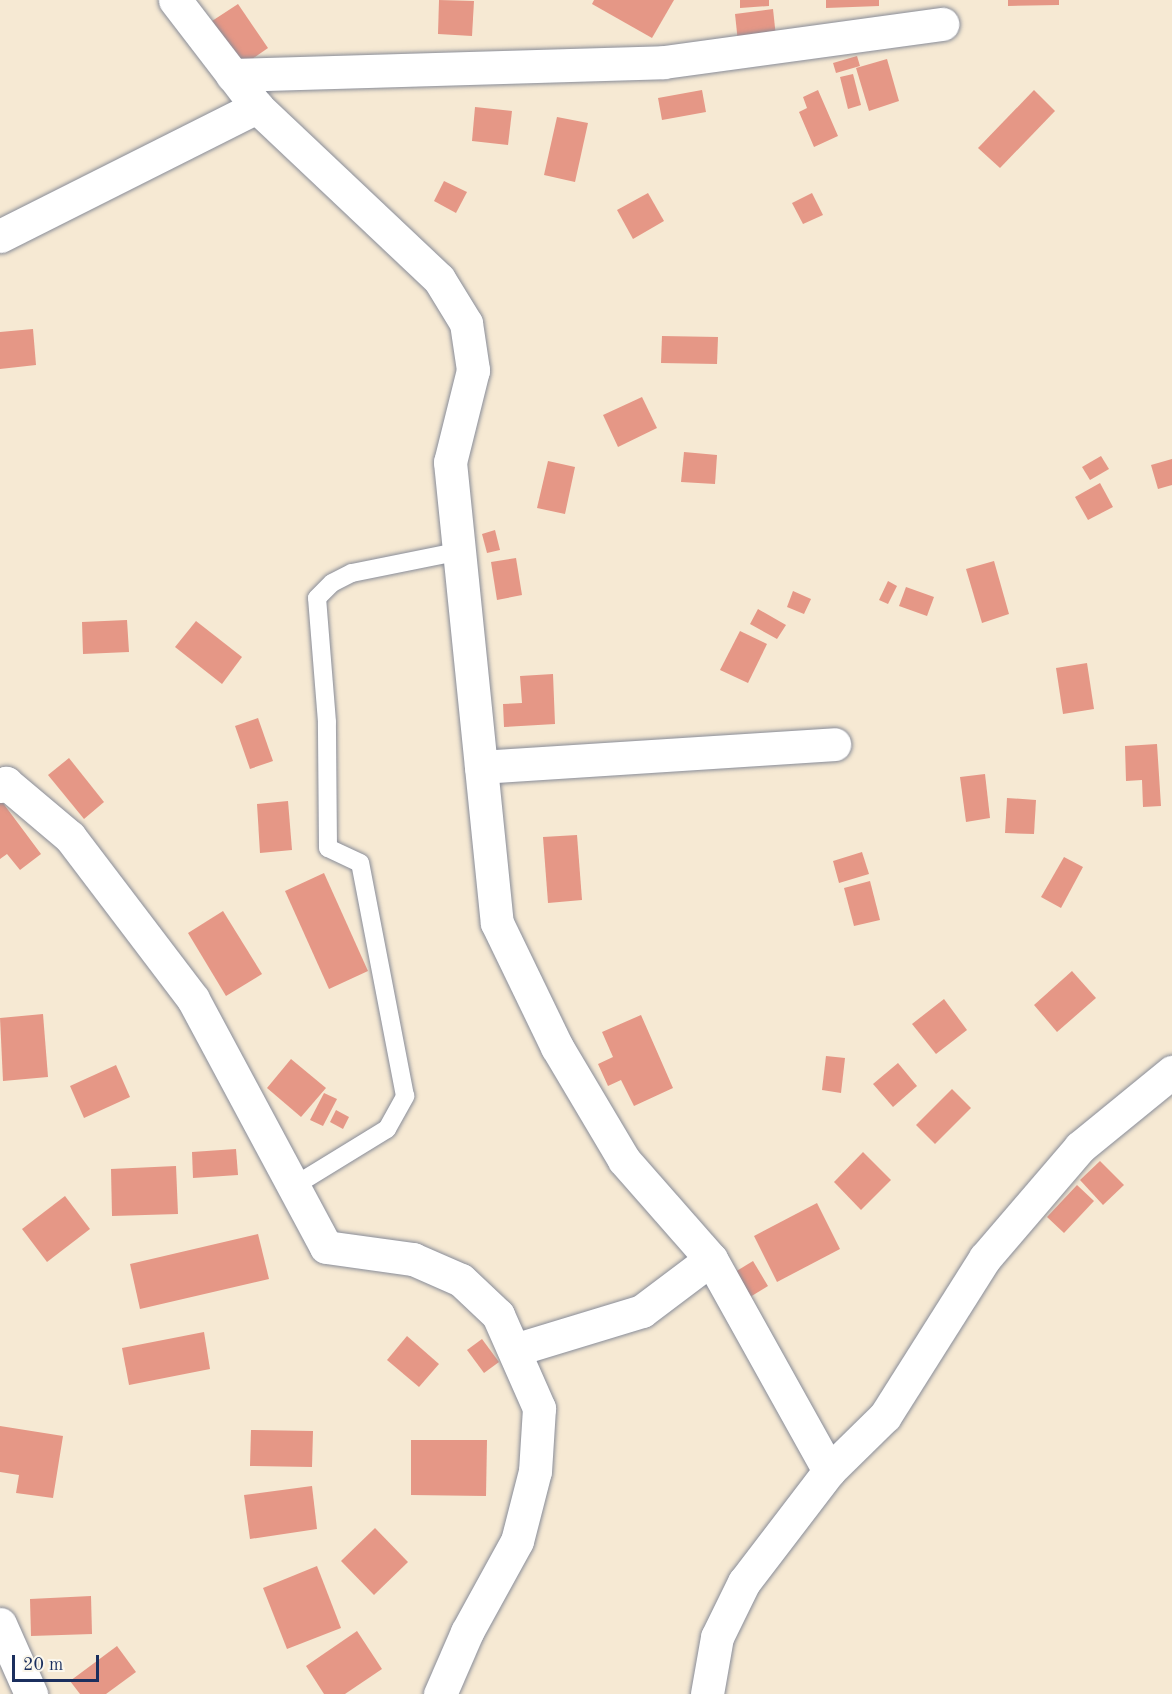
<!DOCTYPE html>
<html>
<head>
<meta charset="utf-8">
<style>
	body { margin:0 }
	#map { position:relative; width:1172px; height:1694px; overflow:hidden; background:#f6e9d3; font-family:"Old Standard TT",serif }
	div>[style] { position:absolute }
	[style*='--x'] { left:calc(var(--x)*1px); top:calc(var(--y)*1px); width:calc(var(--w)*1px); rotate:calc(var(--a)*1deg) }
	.building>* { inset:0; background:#e59786 }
	.roads { filter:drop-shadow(0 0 2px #888c98) drop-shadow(0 0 2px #888c98) }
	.service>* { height:18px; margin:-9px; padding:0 9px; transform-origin:9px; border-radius:9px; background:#fff }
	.minor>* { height:33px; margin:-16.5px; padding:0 16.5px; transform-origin:16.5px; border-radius:16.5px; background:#fff }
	span { translate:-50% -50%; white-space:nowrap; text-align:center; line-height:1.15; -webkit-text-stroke:6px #fbf7ec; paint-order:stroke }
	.scale { position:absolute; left:12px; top:1655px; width:87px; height:27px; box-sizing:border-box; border:3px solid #1b2f5e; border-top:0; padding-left:8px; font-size:18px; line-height:21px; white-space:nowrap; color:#1b2f5e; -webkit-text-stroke:4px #fbf7ec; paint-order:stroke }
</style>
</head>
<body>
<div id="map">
	<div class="building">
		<i style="clip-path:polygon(439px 0,474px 1px,472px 36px,438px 34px)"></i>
		<i style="clip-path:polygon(594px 0,674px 0,652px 38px,592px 4px)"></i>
		<i style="clip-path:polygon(740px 0,769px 0,769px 6px,740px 8px)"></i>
		<i style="clip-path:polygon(826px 0,879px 0,879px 6px,826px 8px)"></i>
		<i style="clip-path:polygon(1008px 0,1059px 0,1059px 5px,1008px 6px)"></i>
		<i style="clip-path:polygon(238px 4px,268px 48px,242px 66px,212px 21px)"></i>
		<i style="clip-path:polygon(773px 9px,776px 37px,738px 42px,735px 14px)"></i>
		<i style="clip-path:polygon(857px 56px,860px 66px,836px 73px,833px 63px)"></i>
		<i style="clip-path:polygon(887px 59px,899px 101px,869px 111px,856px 68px)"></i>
		<i style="clip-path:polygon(853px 74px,861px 105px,848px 109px,840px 77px)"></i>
		<i style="clip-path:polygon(702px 90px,706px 112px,662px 120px,658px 98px)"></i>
		<i style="clip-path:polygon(818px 90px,838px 136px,814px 147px,799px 112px,807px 108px,803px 97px)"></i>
		<i style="clip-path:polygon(1034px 90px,1055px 111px,1000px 168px,978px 148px)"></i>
		<i style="clip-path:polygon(475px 107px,512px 111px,508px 145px,472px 141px)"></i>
		<i style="clip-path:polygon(557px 117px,588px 123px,575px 182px,544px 175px)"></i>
		<i style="clip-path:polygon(444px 181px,467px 192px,456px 213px,434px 201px)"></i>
		<i style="clip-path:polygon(648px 193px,664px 221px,633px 239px,617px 210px)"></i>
		<i style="clip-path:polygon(812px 193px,823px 215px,803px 224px,792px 203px)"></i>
		<i style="clip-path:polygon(33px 329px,36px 365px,0 369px,0 332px)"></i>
		<i style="clip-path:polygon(662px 336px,718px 337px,717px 364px,661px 363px)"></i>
		<i style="clip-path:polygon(642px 397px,657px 428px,618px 447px,603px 415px)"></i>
		<i style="clip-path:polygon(684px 452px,717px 455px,715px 484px,681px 482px)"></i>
		<i style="clip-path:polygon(1101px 456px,1109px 469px,1090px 480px,1082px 467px)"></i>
		<i style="clip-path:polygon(1172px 459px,1172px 485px,1158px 489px,1151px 465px)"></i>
		<i style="clip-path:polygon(548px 461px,575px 467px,565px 514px,537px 508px)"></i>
		<i style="clip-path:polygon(1100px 483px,1113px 507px,1088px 520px,1075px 497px)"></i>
		<i style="clip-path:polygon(495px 530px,500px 550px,487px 553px,482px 534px)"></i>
		<i style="clip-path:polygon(516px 558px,522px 595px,497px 600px,491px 562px)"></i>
		<i style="clip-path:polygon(994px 561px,1009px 614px,982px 623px,966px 569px)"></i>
		<i style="clip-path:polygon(888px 581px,897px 586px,888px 604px,879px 600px)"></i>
		<i style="clip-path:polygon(906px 587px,934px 597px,927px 616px,899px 606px)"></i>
		<i style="clip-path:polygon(793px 591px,811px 599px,804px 614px,787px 607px)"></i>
		<i style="clip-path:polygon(758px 609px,786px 625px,777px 639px,750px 624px)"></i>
		<i style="clip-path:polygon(127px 620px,129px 652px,83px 654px,82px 622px)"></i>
		<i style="clip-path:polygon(196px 621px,242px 657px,222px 684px,175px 647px)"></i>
		<i style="clip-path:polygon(740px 631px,767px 644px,748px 683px,720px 670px)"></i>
		<i style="clip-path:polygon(1087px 663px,1094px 709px,1063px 714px,1056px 668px)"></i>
		<i style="clip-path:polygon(553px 674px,555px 724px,504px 727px,503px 704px,522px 703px,520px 676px)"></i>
		<i style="clip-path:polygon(258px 718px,273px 761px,250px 769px,235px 726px)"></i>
		<i style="clip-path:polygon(1157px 744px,1161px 806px,1143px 807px,1142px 780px,1126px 781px,1125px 746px)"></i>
		<i style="clip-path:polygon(69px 758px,104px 802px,84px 819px,48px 775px)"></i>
		<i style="clip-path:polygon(985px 774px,990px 818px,966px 822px,960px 777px)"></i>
		<i style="clip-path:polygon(1007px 798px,1036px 800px,1034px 834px,1005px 833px)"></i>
		<i style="clip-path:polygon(0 799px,41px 854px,20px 870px,7px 854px,0 859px)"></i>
		<i style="clip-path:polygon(288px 801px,292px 850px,260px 853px,257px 804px)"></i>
		<i style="clip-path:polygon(577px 835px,582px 900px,548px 903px,543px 837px)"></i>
		<i style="clip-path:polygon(862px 852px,869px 874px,839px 883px,833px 861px)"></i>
		<i style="clip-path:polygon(1064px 857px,1083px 867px,1061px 908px,1041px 897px)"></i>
		<i style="clip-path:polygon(324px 873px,368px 971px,329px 989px,285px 891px)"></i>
		<i style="clip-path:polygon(870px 881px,880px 920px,854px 926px,844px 888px)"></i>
		<i style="clip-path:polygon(223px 911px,262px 974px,226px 996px,188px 933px)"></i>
		<i style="clip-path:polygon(1072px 971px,1096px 998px,1057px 1032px,1034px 1005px)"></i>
		<i style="clip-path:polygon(944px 999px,967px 1030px,936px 1054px,912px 1024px)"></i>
		<i style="clip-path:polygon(43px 1014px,48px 1077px,3px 1081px,0 1018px)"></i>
		<i style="clip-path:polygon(641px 1015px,673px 1088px,634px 1106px,621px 1080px,608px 1086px,598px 1064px,613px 1057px,602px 1032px)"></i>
		<i style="clip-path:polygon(826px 1056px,845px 1058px,841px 1093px,822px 1090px)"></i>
		<i style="clip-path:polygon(291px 1059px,326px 1088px,301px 1117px,267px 1088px)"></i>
		<i style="clip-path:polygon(898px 1063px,917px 1086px,893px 1107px,873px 1084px)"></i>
		<i style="clip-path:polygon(116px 1065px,130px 1097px,84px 1118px,70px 1086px)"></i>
		<i style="clip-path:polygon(952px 1089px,971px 1108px,935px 1144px,916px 1125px)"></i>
		<i style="clip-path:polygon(324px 1093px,337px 1099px,323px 1126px,310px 1120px)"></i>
		<i style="clip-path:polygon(336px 1110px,349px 1117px,343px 1129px,330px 1122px)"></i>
		<i style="clip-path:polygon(236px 1149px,238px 1175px,193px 1178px,192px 1152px)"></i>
		<i style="clip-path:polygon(863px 1152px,891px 1180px,861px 1210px,834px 1182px)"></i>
		<i style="clip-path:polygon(1100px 1161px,1124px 1185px,1103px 1205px,1080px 1180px)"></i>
		<i style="clip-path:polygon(176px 1166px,178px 1214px,112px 1216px,111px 1169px)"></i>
		<i style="clip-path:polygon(1077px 1185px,1094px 1201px,1064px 1233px,1047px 1217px)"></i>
		<i style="clip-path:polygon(65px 1196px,90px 1229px,47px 1262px,22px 1229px)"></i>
		<i style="clip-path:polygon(817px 1203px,840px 1249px,777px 1282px,754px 1236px)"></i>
		<i style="clip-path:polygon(258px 1234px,269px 1279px,140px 1309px,130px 1264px)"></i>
		<i style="clip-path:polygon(753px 1261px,768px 1286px,750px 1297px,735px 1272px)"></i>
		<i style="clip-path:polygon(204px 1332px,210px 1369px,129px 1385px,122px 1348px)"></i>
		<i style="clip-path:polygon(407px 1336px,439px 1364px,419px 1387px,387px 1360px)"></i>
		<i style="clip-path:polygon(482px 1339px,499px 1362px,484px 1373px,467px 1350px)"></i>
		<i style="clip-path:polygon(0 1426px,63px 1436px,53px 1498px,16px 1493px,19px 1475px,0 1472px)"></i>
		<i style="clip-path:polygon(251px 1430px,313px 1431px,312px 1467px,250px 1466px)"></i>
		<i style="clip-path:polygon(411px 1440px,487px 1440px,486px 1496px,411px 1495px)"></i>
		<i style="clip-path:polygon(312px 1486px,317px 1529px,250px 1539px,244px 1495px)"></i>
		<i style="clip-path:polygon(375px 1528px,408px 1562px,374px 1595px,341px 1561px)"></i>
		<i style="clip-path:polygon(317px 1566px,341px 1628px,287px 1649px,263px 1588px)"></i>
		<i style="clip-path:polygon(91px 1596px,92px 1634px,31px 1636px,30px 1599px)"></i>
		<i style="clip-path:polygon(357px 1631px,382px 1669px,345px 1694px,324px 1694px,306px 1666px)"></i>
		<i style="clip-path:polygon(117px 1646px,136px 1672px,106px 1694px,80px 1694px,70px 1681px)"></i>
	</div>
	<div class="roads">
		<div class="service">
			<i style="--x:294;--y:1186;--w:109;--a:-31.5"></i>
			<i style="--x:387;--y:1129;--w:38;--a:-61"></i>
			<i style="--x:405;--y:1096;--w:237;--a:-100.9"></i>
			<i style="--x:360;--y:863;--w:35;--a:-155"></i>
			<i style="--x:328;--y:848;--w:126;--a:-90.5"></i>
			<i style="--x:327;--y:722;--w:124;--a:-94.6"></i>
			<i style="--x:317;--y:598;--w:21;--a:-45"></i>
			<i style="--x:332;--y:583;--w:22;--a:-27"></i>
			<i style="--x:352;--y:573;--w:106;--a:-11.4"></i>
		</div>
		<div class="minor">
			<i style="--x:175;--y:0;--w:135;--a:52.5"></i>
			<i style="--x:257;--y:107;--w:250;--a:43.4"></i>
			<i style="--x:439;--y:279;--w:52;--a:58.5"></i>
			<i style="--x:466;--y:323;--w:48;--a:81.5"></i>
			<i style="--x:473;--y:370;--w:95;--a:104"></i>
			<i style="--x:450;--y:462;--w:463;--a:84.2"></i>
			<i style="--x:497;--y:923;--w:138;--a:64.2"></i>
			<i style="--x:557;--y:1047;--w:131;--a:59.3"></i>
			<i style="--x:624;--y:1160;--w:132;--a:48.7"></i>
			<i style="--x:711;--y:1259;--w:243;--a:60.9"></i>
			<i style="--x:829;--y:1471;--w:140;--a:127.4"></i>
			<i style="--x:744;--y:1582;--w:61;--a:116.1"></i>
			<i style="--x:717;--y:1637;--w:58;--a:100"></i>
			<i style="--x:232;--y:75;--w:432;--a:-1.7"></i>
			<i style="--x:664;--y:62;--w:281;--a:-7.8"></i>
			<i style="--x:0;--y:236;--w:288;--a:-26.7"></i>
			<i style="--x:481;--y:767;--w:354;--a:-3.7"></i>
			<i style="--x:0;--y:786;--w:7;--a:-27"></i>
			<i style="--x:6;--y:783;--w:84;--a:40.2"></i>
			<i style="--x:70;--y:837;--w:203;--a:52.8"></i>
			<i style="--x:193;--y:999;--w:281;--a:61.8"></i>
			<i style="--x:326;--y:1247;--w:88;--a:7.9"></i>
			<i style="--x:413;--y:1259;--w:52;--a:23.6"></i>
			<i style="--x:461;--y:1280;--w:51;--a:43.4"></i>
			<i style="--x:498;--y:1315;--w:102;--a:66.2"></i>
			<i style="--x:539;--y:1408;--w:63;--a:93.6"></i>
			<i style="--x:535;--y:1471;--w:72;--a:104.4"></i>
			<i style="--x:517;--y:1541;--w:104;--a:118.8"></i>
			<i style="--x:467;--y:1632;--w:68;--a:113.5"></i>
			<i style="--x:514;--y:1350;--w:134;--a:-16.9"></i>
			<i style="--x:642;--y:1311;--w:86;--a:-37"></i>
			<i style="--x:829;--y:1471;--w:78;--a:-44.5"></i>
			<i style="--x:885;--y:1416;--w:187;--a:-57.7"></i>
			<i style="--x:985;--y:1258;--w:146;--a:-49.4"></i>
			<i style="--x:1080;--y:1147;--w:119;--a:-39.2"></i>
			<i style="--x:0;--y:1624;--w:77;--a:66.1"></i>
		</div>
	</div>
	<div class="scale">20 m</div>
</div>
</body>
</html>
